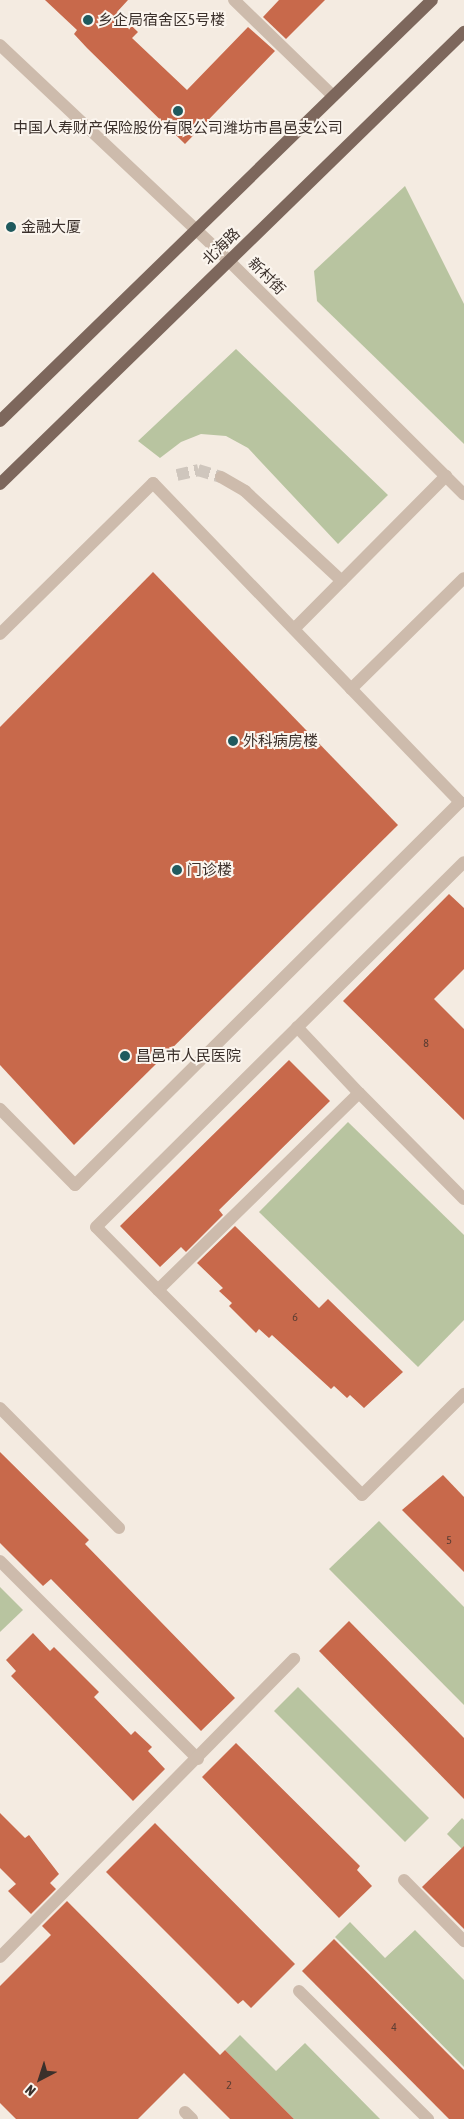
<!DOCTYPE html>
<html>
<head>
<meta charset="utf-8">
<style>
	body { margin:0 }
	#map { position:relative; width:464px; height:2119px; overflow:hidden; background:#f4ebe1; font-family:"Asap Condensed","Noto Sans SC",sans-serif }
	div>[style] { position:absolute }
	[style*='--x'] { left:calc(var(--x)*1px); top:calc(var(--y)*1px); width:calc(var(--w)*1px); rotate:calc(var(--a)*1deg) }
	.green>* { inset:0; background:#b8c4a0 }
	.building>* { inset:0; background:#c8694b }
	.minor-tunnel>* { height:12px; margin-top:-6px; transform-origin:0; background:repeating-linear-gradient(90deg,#cfc6bd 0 12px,transparent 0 18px) }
	.minor>* { height:12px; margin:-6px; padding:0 6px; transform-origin:6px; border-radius:6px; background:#cdbbac }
	.major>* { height:12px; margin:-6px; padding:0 6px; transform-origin:6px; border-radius:6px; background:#7d675c }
	.dots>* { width:14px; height:14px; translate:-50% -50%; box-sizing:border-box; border:2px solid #fbf5ee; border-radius:50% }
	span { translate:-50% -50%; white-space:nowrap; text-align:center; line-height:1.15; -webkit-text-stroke:4px #fbf5ee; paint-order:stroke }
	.number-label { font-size:12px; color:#5e3e33 }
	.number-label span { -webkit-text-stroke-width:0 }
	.poi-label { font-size:15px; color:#3b302b }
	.left { translate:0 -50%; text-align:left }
	.street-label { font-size:15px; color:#3b302b }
	.north { position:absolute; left:15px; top:2054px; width:50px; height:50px; -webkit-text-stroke:4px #fbf5ee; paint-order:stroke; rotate:220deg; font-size:14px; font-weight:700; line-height:20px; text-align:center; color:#3b302b }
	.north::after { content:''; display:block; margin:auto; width:18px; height:22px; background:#3b302b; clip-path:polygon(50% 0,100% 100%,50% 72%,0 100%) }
</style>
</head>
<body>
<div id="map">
	<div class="green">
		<i style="clip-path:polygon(405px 186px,464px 304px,464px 444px,317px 301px,314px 271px)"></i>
		<i style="clip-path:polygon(236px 349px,388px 495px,338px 544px,248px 448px,226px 436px,201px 434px,181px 442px,160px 458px,138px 441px)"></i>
		<i style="clip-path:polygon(348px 1122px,464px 1235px,464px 1320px,418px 1367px,259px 1212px)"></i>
		<i style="clip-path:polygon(379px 1521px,464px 1607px,464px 1705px,329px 1569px)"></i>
		<i style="clip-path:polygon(0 1587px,23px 1610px,0 1632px)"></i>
		<i style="clip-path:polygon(298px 1687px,429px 1818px,405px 1842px,274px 1711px)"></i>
		<i style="clip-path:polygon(462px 1818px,464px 1820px,464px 1851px,447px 1834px)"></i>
		<i style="clip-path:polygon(350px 1922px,385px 1958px,415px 1930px,464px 1980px,464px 2067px,335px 1937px)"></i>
		<i style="clip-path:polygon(240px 2035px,276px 2071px,305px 2043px,380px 2119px,294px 2119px,225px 2050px)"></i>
	</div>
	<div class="building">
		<i style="clip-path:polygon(45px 0,128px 0,117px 12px,138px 32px,132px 38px,187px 90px,248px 27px,275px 51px,185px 144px,87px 48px,74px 34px,77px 30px)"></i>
		<i style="clip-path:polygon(279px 0,325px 0,286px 39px,263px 17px)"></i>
		<i style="clip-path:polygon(153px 572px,398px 825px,74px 1145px,0 1065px,0 727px)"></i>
		<i style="clip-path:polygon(449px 894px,464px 908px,464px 969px,434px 999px,464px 1029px,464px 1120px,343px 1001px)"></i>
		<i style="clip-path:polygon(289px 1060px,330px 1101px,219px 1210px,223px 1215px,186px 1252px,181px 1247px,160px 1267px,120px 1226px)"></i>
		<i style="clip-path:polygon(235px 1226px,319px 1308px,328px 1299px,403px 1372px,364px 1408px,350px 1395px,347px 1398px,334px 1386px,331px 1389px,272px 1335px,269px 1338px,259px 1329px,256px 1333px,229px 1306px,232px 1303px,219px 1291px,223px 1288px,197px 1263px)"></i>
		<i style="clip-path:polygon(0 1452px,89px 1540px,85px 1544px,235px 1698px,201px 1731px,51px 1579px,43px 1586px,0 1543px)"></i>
		<i style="clip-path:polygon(443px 1475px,464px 1497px,464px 1572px,402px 1510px)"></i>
		<i style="clip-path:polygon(349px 1621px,464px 1738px,464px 1799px,319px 1651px)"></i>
		<i style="clip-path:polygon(33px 1633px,50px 1651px,54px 1647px,99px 1692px,94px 1697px,131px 1735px,135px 1731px,152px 1747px,148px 1751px,165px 1769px,133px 1801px,11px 1676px,16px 1671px,6px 1660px)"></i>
		<i style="clip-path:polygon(236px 1743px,360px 1866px,357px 1870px,372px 1886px,339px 1918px,202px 1777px)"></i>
		<i style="clip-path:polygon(0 1813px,25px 1838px,29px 1835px,59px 1874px,50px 1883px,56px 1889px,31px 1914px,8px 1891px,16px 1884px,0 1868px)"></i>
		<i style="clip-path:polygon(155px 1823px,295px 1964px,251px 2008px,243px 2000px,238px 2004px,106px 1872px)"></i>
		<i style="clip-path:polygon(464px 1846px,464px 1929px,422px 1887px)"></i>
		<i style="clip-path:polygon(67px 1901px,220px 2055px,225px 2050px,294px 2119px,230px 2119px,184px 2073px,138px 2119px,16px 2119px,0 2103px,0 1986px,51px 1935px,42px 1926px)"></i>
		<i style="clip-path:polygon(334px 1939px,464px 2070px,464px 2119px,449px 2119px,302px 1971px)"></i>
	</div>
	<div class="minor-tunnel">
		<i style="--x:177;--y:475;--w:22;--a:-13"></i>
		<i style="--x:198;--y:470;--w:24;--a:17"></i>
	</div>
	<div class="minor">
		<i style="--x:234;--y:0;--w:138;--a:44.1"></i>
		<i style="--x:0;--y:45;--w:315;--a:43.3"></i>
		<i style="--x:229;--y:261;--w:331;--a:44.8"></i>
		<i style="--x:221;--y:477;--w:28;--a:30"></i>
		<i style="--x:245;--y:491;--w:132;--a:42.9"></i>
		<i style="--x:294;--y:629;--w:216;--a:-45.2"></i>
		<i style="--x:0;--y:634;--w:215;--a:-44.6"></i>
		<i style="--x:153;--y:483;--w:443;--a:46.1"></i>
		<i style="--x:460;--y:802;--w:543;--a:135.15"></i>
		<i style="--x:75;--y:1185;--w:107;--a:-134.6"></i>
		<i style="--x:351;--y:689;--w:158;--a:-44.5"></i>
		<i style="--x:297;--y:1027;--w:91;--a:46.8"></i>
		<i style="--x:464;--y:1199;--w:149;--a:-134.7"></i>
		<i style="--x:359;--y:1093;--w:281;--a:135.6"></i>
		<i style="--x:158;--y:1290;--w:289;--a:45.1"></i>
		<i style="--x:362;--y:1495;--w:144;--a:-44.7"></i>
		<i style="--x:158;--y:1290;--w:88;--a:-134.5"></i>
		<i style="--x:96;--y:1227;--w:518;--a:-44.77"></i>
		<i style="--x:0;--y:1408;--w:169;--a:45.2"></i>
		<i style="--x:0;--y:1561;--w:280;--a:45"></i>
		<i style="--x:404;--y:1880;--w:86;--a:45.5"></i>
		<i style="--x:0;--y:1957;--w:419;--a:-45.4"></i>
		<i style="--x:299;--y:1991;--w:182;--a:44.8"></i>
		<i style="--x:185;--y:2112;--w:10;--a:45"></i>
	</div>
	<div class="major">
		<i style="--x:0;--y:421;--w:603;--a:-44.26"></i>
		<i style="--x:0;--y:484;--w:648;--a:-44.25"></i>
	</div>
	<div class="dots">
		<i style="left:88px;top:20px;background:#1f5a5e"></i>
		<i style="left:178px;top:111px;background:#1f5a5e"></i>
		<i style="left:11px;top:227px;background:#1f5a5e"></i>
		<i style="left:233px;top:741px;background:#1f5a5e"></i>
		<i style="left:177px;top:870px;background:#1f5a5e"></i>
		<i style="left:125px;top:1056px;background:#1f5a5e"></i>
	</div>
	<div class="number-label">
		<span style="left:426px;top:1044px">8</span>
		<span style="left:295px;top:1318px">6</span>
		<span style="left:449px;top:1541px">5</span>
		<span style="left:394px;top:2028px">4</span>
		<span style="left:229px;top:2086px">2</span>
	</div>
	<div class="poi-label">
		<span class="left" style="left:98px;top:20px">乡企局宿舍区5号楼</span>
		<span style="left:178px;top:128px">中国人寿财产保险股份有限公司潍坊市昌邑支公司</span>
		<span class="left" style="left:21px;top:227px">金融大厦</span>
		<span class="left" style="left:243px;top:741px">外科病房楼</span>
		<span class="left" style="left:187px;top:870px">门诊楼</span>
		<span class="left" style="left:136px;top:1056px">昌邑市人民医院</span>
	</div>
	<div class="street-label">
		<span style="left:221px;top:246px;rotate:-44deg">北海路</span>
		<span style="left:267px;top:276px;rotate:45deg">新村街</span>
	</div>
	<div class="north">N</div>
</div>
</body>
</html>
